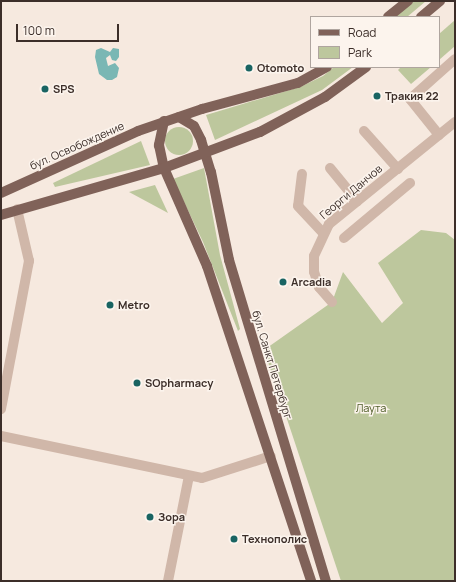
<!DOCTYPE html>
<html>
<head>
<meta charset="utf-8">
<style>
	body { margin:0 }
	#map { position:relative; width:456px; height:582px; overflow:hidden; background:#f6e9df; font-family:Manrope,sans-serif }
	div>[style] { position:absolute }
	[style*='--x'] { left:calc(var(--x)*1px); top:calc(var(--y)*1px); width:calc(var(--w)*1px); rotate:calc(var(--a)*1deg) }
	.green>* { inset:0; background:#bdc79d }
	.round { border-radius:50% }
	.water>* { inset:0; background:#7ab7b4 }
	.minor>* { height:10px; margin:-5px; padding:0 5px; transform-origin:5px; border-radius:5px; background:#d0b7a9 }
	.major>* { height:10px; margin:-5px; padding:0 5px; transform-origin:5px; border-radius:5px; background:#806259 }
	.dots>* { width:11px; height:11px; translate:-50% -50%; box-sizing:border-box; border:2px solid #fcf4ed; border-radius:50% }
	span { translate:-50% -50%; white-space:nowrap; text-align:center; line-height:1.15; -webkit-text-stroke:3px #fcf4ed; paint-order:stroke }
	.poi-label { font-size:11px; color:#3c2e29; font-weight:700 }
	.left { translate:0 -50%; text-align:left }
	.street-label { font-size:11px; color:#3c2e29 }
	.park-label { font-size:11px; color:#505e2a }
	.frame { position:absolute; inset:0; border:2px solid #3c2e29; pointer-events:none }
	.legend { position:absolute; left:310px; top:16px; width:130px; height:52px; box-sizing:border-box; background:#fcf4ed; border:1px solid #afa59f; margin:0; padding:5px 7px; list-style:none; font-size:12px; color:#3c2e29 }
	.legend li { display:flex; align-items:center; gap:8px; height:20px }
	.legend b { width:20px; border:1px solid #afa59f }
	.scale { position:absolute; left:16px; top:24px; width:103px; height:18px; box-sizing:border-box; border:2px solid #3c2e29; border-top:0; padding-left:5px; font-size:12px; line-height:14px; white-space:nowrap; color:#3c2e29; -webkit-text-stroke:3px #fcf4ed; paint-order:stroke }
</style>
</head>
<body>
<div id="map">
	<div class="green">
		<i style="clip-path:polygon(414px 1px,426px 1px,407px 17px,395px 17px)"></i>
		<i style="clip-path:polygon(455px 20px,455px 46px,439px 60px,439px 34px)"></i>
		<i style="clip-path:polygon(334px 67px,353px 67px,322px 90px,215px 140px,206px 115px,300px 87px,323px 76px)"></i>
		<i style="clip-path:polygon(401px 67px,431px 67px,411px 84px,398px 70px)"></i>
		<i class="round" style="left:165px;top:127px;width:28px;height:28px"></i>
		<i style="clip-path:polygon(141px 141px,150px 165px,55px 187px,53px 183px)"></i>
		<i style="clip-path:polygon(204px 168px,220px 255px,240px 329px,238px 331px,203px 242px,173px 179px)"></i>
		<i style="clip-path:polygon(155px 185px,168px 213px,129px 192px)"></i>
		<i style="clip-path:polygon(421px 230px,446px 233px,455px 240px,455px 581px,341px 581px,264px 350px,332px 302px,343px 272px,382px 323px,403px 303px,378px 263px)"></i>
	</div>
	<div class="water">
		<i style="clip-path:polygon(101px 48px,110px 52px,113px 48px,119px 49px,119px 57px,116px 61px,112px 60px,110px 55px,106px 58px,108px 66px,115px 63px,119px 68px,117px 77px,112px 80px,107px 80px,99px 74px,95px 57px,96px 50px)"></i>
	</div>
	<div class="minor">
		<i style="--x:364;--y:131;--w:51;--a:48.2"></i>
		<i style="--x:439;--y:135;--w:46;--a:-128.9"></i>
		<i style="--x:410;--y:99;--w:60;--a:-41.6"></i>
		<i style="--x:330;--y:168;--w:43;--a:50.7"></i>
		<i style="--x:302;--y:174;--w:32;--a:97"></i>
		<i style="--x:298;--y:206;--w:37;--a:47"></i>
		<i style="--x:344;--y:238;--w:86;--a:-39.8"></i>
		<i style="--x:332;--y:302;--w:20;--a:-131"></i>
		<i style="--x:319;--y:287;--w:16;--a:-108"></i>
		<i style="--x:314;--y:272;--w:16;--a:-90"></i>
		<i style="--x:314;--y:256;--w:35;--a:-65"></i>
		<i style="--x:329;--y:224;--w:162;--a:-39"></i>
		<i style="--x:1;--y:409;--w:151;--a:-79.3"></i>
		<i style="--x:29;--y:261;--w:53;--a:-103"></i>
		<i style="--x:1;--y:436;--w:205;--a:11.8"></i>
		<i style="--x:202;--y:478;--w:72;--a:-17.7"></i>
		<i style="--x:168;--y:581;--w:107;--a:-78.7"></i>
	</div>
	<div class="major">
		<i style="--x:388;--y:17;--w:26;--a:-39"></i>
		<i style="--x:421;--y:17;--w:25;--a:-40"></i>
		<i style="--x:179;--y:117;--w:17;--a:31"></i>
		<i style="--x:194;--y:126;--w:16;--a:63"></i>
		<i style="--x:201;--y:140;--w:34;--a:73"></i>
		<i style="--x:211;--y:172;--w:90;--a:78.4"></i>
		<i style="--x:229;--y:260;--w:335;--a:73.2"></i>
		<i style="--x:164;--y:121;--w:25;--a:102"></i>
		<i style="--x:159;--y:145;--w:24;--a:78"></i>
		<i style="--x:164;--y:168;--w:107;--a:66.3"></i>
		<i style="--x:207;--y:266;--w:332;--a:71.7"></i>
		<i style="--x:1;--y:193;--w:150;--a:-24.3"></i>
		<i style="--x:138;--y:131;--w:68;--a:-19"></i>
		<i style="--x:202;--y:109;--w:99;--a:-15.2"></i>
		<i style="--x:298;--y:83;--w:33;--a:-29"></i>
		<i style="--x:1;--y:215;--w:170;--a:-16.1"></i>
		<i style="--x:164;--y:168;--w:103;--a:-20.6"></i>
		<i style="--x:260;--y:132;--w:74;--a:-28.3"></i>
		<i style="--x:325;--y:97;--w:51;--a:-36.2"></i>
	</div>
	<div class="dots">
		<i style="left:249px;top:68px;background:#196462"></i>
		<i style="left:45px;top:89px;background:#196462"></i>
		<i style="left:377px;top:96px;background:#196462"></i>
		<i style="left:283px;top:282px;background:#196462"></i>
		<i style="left:110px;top:305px;background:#196462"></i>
		<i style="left:137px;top:383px;background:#196462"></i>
		<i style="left:150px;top:517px;background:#196462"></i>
		<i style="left:234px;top:539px;background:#196462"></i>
	</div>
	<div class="poi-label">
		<span class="left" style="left:257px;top:68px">Otomoto</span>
		<span class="left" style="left:53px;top:89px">SPS</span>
		<span class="left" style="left:385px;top:96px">Тракия 22</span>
		<span class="left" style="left:291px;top:282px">Arcadia</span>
		<span class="left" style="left:118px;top:305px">Metro</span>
		<span class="left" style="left:145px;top:383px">SOpharmacy</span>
		<span class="left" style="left:158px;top:517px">Зора</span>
		<span class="left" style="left:242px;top:539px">Технополис</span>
	</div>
	<div class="street-label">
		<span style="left:77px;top:146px;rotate:-24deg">бул. Освобождение</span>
		<span style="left:351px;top:192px;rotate:-40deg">Георги Данчов</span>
		<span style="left:272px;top:365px;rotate:73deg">бул. Санкт Петербург</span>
	</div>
	<div class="park-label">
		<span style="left:371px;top:408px">Лаута</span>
	</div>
	<div class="frame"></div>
	<ul class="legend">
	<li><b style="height:5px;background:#806259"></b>Road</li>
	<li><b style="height:11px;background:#bdc79d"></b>Park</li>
	</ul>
	<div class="scale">100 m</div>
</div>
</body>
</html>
